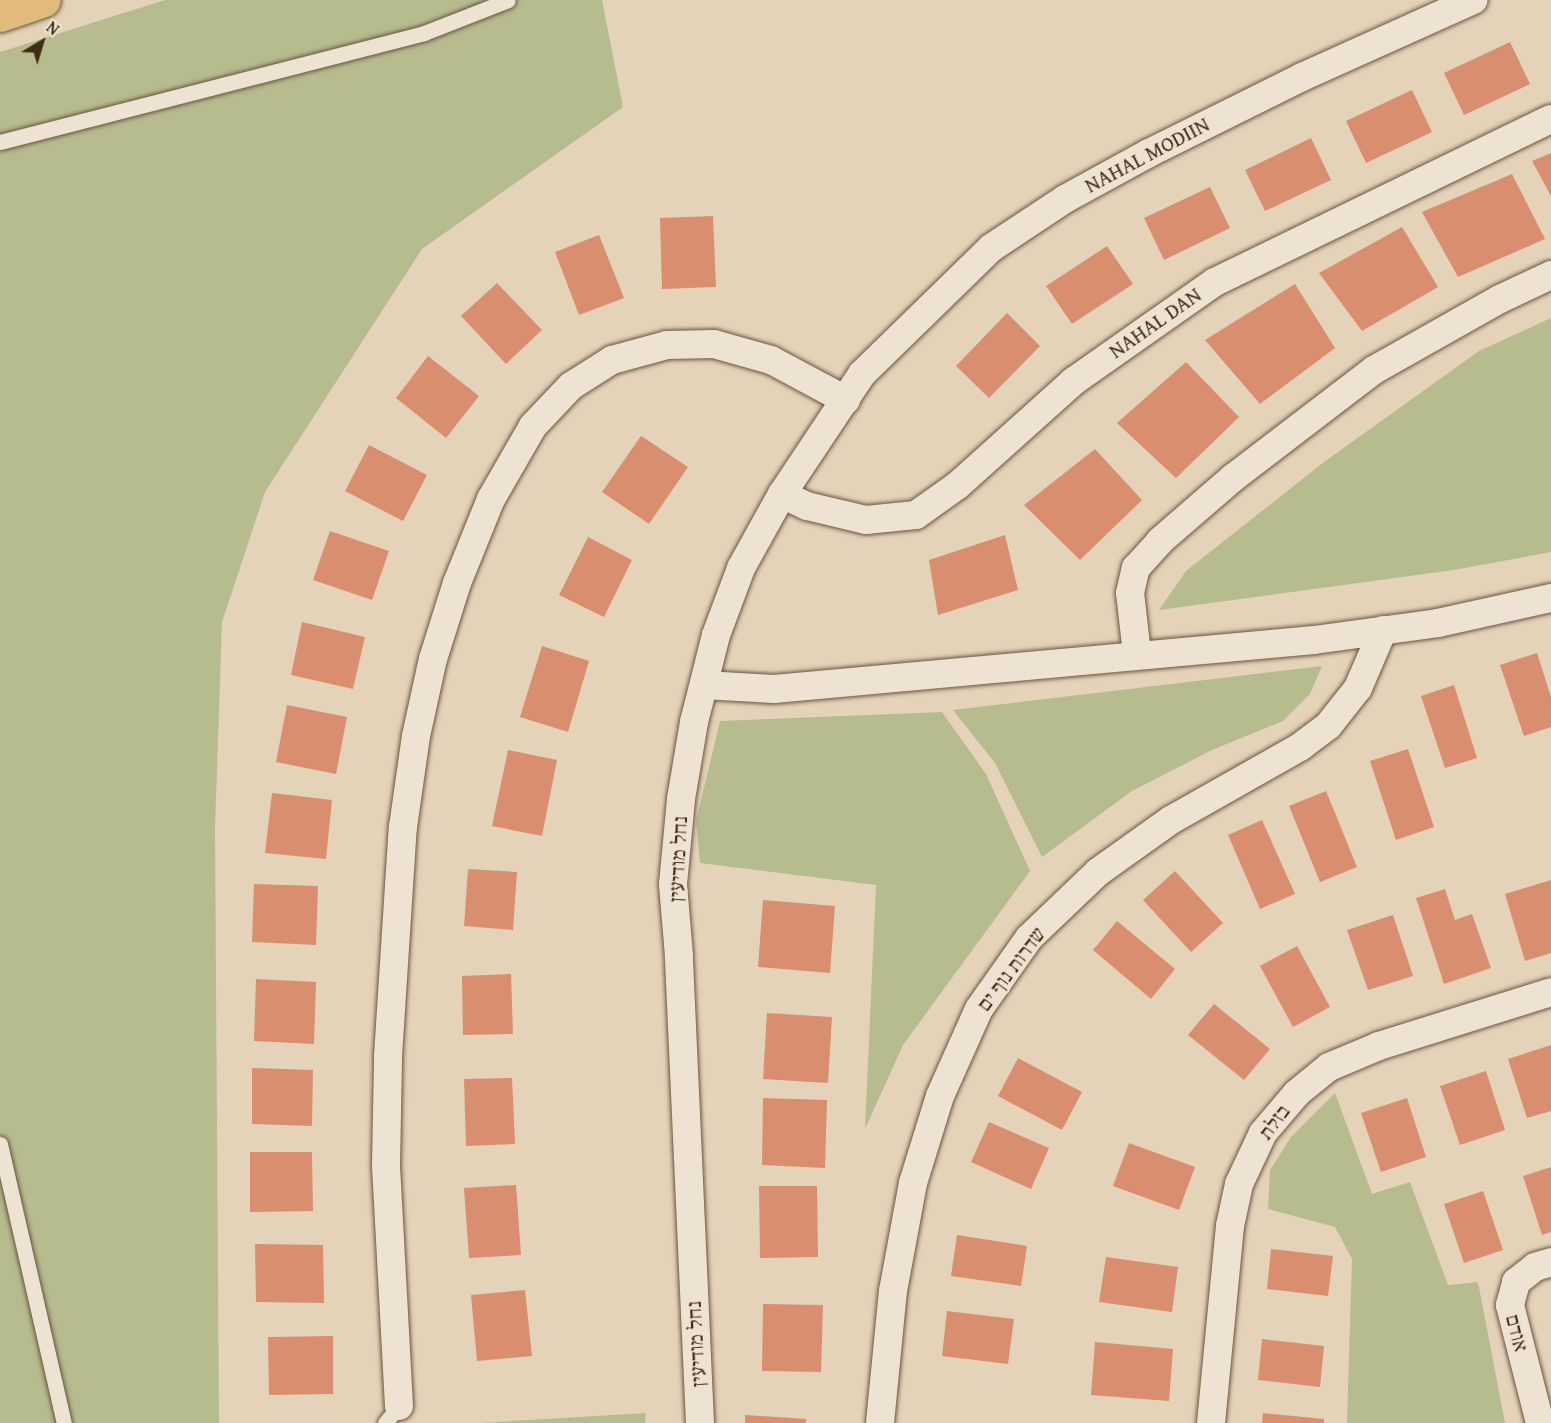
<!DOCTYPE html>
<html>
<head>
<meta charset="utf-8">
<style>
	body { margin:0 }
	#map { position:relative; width:1551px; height:1423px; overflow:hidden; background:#e5d3b9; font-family:"Gentium Book Plus","Frank Ruhl Libre",serif }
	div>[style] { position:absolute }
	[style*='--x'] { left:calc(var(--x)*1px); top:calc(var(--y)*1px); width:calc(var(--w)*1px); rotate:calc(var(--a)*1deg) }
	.green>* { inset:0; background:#b6bc8e }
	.building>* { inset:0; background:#d88e6f }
	.roads { filter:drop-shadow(0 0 2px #69563f) drop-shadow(0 0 2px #69563f) }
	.service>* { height:15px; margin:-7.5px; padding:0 7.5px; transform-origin:7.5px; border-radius:7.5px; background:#eee2d2 }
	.minor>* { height:28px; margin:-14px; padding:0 14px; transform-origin:14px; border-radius:14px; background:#eee2d2 }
	.primary>* { height:33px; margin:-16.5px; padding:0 16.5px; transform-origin:16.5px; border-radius:16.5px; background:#e2ba7c }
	span { translate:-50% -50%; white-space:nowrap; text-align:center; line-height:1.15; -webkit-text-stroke:4.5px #eee2d2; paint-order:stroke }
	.street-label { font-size:21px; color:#402d16 }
	.north { position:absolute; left:12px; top:12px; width:60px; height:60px; -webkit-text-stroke:4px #eee2d2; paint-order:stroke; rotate:38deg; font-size:16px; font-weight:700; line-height:24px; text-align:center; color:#402d16 }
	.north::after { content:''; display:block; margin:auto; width:21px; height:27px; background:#402d16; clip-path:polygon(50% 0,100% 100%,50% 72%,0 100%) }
</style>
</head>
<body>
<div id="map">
	<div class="green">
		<i style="clip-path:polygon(165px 0,602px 0,623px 107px,422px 249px,265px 492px,222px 622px,215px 828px,219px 1423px,0 1423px,0 52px)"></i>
		<i style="clip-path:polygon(1551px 318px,1551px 552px,1454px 570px,1159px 610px,1186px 571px,1324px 462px,1479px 351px)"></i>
		<i style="clip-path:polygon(1322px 666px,1310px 694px,1283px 721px,1212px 750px,1132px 791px,1042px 857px,995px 763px,953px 710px)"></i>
		<i style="clip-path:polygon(942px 712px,986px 774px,1030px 871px,903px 1045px,865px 1129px,876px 885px,700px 863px,696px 821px,720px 721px)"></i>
		<i style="clip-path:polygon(1335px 1093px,1372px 1194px,1410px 1182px,1448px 1285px,1478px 1282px,1505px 1423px,1347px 1423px,1352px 1259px,1335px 1227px,1268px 1209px,1270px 1170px,1291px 1137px)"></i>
		<i style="clip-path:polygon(646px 1413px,645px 1423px,479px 1423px)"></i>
	</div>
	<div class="building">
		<i style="clip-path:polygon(1510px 42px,1530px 84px,1464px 115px,1444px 73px)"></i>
		<i style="clip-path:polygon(1412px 90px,1432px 132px,1366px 163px,1346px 121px)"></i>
		<i style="clip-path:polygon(1311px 138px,1331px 180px,1265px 211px,1245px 170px)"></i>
		<i style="clip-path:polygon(1551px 153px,1551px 196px,1532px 161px)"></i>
		<i style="clip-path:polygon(1512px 174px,1545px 239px,1458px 277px,1422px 212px)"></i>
		<i style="clip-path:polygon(1210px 187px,1230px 228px,1164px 260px,1144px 218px)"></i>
		<i style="clip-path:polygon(713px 216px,716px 287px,662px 289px,660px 218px)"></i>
		<i style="clip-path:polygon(1402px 227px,1438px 287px,1362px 331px,1319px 273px)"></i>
		<i style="clip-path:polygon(599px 235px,624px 298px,579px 315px,555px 252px)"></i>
		<i style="clip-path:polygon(1107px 246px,1133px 284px,1072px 324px,1046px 286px)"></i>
		<i style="clip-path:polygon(497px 283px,542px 330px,506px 364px,461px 316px)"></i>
		<i style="clip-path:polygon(1295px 284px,1335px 348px,1260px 404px,1205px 340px)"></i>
		<i style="clip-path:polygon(1007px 313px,1040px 346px,989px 398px,956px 366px)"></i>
		<i style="clip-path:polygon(428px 356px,479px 396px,446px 438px,396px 398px)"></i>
		<i style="clip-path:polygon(1186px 362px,1239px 417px,1176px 478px,1117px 423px)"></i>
		<i style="clip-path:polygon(641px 436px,688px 467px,649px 524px,602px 492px)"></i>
		<i style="clip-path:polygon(369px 445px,427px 475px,403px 521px,345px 491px)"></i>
		<i style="clip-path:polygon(1095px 449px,1142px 500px,1080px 560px,1024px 505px)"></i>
		<i style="clip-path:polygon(330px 531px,389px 551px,372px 600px,313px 580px)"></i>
		<i style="clip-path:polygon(1005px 535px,1018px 590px,938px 615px,929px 560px)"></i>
		<i style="clip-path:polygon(588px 537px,632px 560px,604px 617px,559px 595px)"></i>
		<i style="clip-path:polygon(302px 622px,365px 637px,353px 689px,291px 675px)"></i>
		<i style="clip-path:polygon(542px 646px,589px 661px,568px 732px,520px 717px)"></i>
		<i style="clip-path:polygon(1537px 653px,1551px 697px,1551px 727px,1524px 736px,1500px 665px)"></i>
		<i style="clip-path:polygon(1454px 685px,1477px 758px,1445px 768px,1421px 696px)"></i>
		<i style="clip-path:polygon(287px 705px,347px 717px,336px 774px,276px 762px)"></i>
		<i style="clip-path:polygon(1408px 749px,1434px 827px,1396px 840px,1370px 761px)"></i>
		<i style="clip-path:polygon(508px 750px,557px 760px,542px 836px,492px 826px)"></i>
		<i style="clip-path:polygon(1326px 791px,1357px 867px,1320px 882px,1289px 806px)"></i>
		<i style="clip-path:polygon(272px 793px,332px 800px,326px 859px,265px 853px)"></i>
		<i style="clip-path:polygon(1262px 820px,1295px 894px,1260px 909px,1228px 835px)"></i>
		<i style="clip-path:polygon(468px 869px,517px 872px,513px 930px,464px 926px)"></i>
		<i style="clip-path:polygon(1175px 871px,1223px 923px,1191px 952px,1143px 900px)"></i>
		<i style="clip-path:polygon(1551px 880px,1551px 953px,1525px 961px,1505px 894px)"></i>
		<i style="clip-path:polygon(254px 884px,318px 886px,316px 945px,252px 942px)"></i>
		<i style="clip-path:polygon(1445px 889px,1455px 920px,1472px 914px,1491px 968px,1444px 984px,1416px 898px)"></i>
		<i style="clip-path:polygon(763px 900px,835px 906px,830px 973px,758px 967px)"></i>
		<i style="clip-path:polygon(1393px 915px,1413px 976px,1368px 990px,1347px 930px)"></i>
		<i style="clip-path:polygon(1117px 921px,1175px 969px,1151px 999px,1093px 950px)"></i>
		<i style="clip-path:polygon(1297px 946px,1330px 1007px,1293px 1027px,1260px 966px)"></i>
		<i style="clip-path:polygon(511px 974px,513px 1034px,463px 1035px,462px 976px)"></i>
		<i style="clip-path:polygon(256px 979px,316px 982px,314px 1044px,254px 1041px)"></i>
		<i style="clip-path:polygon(1214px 1004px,1270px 1049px,1244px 1080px,1188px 1035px)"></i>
		<i style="clip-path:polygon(767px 1013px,832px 1017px,828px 1083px,763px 1079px)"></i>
		<i style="clip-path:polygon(1551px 1045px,1551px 1111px,1527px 1118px,1508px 1059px)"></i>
		<i style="clip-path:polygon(1018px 1058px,1082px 1092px,1062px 1130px,998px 1096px)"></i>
		<i style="clip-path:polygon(252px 1068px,313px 1070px,312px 1126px,252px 1124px)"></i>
		<i style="clip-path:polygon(1486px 1071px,1505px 1130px,1460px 1145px,1440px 1086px)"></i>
		<i style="clip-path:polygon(512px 1078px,515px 1144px,466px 1146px,464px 1079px)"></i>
		<i style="clip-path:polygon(763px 1098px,827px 1100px,825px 1168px,762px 1165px)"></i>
		<i style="clip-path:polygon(1407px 1098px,1426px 1157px,1381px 1172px,1361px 1113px)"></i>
		<i style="clip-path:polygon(989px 1122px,1049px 1148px,1031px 1189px,971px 1162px)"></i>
		<i style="clip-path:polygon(1129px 1143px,1195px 1167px,1179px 1210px,1113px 1186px)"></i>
		<i style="clip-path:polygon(250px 1152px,312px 1152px,313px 1211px,250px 1212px)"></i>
		<i style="clip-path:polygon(1551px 1167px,1551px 1232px,1542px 1235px,1523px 1176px)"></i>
		<i style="clip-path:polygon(516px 1185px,521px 1255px,469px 1258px,464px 1188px)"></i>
		<i style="clip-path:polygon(759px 1186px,817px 1186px,818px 1257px,760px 1258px)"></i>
		<i style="clip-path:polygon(1483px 1191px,1503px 1250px,1464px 1263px,1444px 1204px)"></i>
		<i style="clip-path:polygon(957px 1235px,1027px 1246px,1021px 1286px,951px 1276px)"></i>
		<i style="clip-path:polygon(255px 1244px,323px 1245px,324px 1303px,256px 1302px)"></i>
		<i style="clip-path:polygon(1271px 1249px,1333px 1256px,1328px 1296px,1267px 1289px)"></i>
		<i style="clip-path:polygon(1106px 1257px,1178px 1267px,1172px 1312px,1099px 1302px)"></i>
		<i style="clip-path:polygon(525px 1290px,532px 1356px,477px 1361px,471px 1295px)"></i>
		<i style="clip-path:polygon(763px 1304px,823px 1305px,821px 1372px,762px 1371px)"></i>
		<i style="clip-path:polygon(947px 1311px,1014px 1319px,1008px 1364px,942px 1356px)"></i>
		<i style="clip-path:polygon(333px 1336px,333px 1394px,269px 1395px,268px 1337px)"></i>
		<i style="clip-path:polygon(1262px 1339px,1324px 1346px,1320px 1387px,1258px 1380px)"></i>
		<i style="clip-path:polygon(1095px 1342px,1173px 1349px,1169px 1401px,1091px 1395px)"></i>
		<i style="clip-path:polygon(1263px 1413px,1324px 1419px,1324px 1423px,1262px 1423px)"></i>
		<i style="clip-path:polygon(745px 1415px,806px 1419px,806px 1423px,745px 1423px)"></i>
	</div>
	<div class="roads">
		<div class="service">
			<i style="--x:0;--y:142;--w:438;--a:-14.4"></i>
			<i style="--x:424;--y:33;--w:90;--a:-21.4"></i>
			<i style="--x:0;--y:1144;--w:286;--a:77.1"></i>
			<i style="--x:385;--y:1423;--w:22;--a:-51"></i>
		</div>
		<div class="minor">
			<i style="--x:782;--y:494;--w:28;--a:26"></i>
			<i style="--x:807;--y:506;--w:61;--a:13.3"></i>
			<i style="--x:866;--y:520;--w:50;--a:-5.7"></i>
			<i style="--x:916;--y:515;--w:52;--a:-35.5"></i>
			<i style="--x:958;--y:485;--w:156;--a:-41.9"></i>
			<i style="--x:1074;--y:381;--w:172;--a:-35.1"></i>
			<i style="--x:1215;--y:282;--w:373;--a:-25.9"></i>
			<i style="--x:1137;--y:654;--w:61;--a:-96.5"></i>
			<i style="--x:1130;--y:593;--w:26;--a:-77"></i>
			<i style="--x:1136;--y:568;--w:36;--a:-48"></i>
			<i style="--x:1160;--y:541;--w:98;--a:-40.9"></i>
			<i style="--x:1234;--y:477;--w:176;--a:-37.4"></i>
			<i style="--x:1374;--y:370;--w:145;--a:-29.4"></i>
			<i style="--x:1500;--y:299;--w:56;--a:-25.2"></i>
			<i style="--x:704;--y:685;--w:70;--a:3.3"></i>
			<i style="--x:774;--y:689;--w:542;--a:-5.18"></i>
			<i style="--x:1314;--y:640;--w:125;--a:-7.8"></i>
			<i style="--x:1438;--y:623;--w:116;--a:-12.5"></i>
			<i style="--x:399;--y:1406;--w:241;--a:-93.1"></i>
			<i style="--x:386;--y:1165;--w:109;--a:-88.9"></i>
			<i style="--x:388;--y:1056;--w:229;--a:-86.3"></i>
			<i style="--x:403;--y:827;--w:92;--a:-81.9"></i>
			<i style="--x:416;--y:736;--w:79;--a:-77.6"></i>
			<i style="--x:433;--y:659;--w:80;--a:-72.5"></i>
			<i style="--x:457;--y:583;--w:91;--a:-68"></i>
			<i style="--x:491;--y:499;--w:84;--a:-60.1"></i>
			<i style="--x:533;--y:426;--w:55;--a:-46.5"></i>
			<i style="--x:571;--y:386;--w:49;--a:-32.4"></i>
			<i style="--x:612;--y:360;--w:57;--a:-15.3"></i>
			<i style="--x:667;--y:345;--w:47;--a:-1.2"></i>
			<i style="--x:714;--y:344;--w:59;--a:15.7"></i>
			<i style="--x:771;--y:360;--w:85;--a:28.1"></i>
			<i style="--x:700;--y:1423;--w:467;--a:-92.6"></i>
			<i style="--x:679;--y:956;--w:72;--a:-94.8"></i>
			<i style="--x:673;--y:884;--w:85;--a:-84.6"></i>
			<i style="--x:681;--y:799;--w:78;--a:-80.4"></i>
			<i style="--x:694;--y:722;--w:90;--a:-75.8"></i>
			<i style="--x:716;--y:635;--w:72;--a:-69.5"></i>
			<i style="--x:741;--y:568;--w:85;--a:-61"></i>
			<i style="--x:782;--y:494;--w:144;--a:-56.3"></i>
			<i style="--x:862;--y:374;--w:180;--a:-44.3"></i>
			<i style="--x:991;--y:248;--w:89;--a:-33.5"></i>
			<i style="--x:1065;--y:199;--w:96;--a:-28.7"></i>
			<i style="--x:1149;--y:153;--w:171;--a:-26.4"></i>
			<i style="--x:1302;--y:77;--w:188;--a:-24.2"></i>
			<i style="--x:880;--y:1423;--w:133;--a:-84.4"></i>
			<i style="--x:893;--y:1291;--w:110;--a:-79.5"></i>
			<i style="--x:913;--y:1183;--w:91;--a:-72.8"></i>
			<i style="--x:940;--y:1096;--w:95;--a:-65.9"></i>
			<i style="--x:979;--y:1009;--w:87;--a:-54.8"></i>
			<i style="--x:1029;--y:938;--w:95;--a:-43.7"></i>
			<i style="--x:1098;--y:872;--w:90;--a:-35.5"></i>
			<i style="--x:1171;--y:820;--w:148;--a:-29.5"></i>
			<i style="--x:1300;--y:747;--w:35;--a:-37"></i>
			<i style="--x:1328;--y:726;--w:48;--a:-51.7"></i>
			<i style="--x:1358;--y:688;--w:63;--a:-66.7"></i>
			<i style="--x:1211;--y:1423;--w:198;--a:-84.5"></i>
			<i style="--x:1230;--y:1226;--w:43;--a:-77.9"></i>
			<i style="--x:1239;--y:1184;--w:56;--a:-64.8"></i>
			<i style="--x:1263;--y:1133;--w:52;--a:-49.6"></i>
			<i style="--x:1297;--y:1093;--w:41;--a:-39.1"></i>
			<i style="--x:1329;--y:1067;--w:54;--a:-22.8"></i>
			<i style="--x:1379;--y:1046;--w:180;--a:-17.4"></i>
			<i style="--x:1540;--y:1423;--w:122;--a:-104.3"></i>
			<i style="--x:1510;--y:1305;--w:24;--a:-75"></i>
			<i style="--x:1516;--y:1282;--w:24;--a:-38"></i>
			<i style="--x:1535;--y:1267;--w:17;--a:-17"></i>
		</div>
		<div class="primary">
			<i style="--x:0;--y:15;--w:46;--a:-18.8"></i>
		</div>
	</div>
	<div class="street-label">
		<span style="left:1147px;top:155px;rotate:-28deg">NAHAL MODIIN</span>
		<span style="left:1155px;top:323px;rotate:-35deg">NAHAL DAN</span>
		<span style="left:678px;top:859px;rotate:-87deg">נחל מודיעין</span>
		<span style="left:1011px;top:969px;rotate:-53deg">שדרות נוף ים</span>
		<span style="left:1274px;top:1122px;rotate:-53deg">בזלת</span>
		<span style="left:1517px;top:1333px;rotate:76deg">אודם</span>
		<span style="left:696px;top:1344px;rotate:-93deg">נחל מודיעין</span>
	</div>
	<div class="north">N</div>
</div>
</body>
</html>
